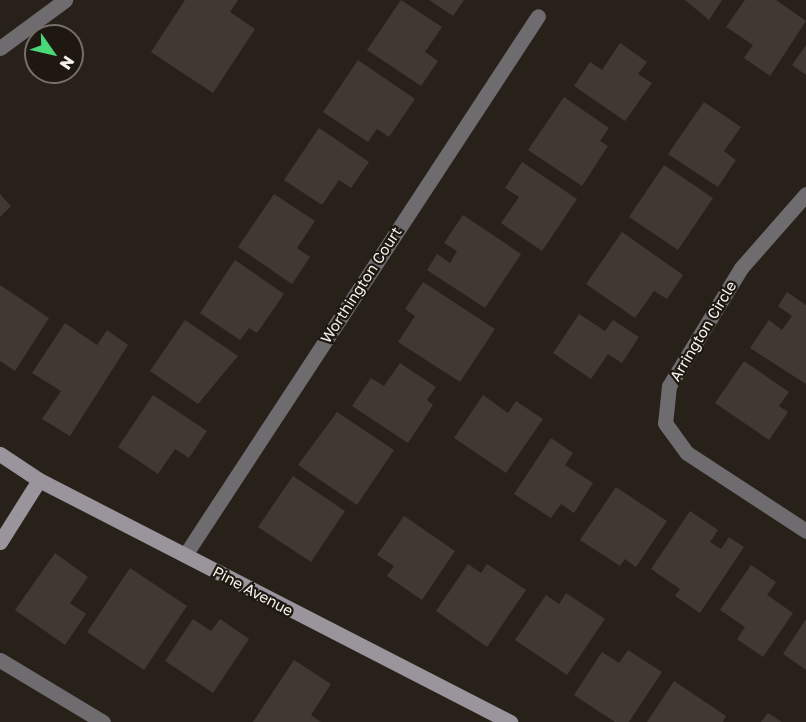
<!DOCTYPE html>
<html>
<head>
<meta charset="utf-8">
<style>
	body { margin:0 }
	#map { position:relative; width:806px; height:722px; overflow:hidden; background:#28211a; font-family:"Golos Text",sans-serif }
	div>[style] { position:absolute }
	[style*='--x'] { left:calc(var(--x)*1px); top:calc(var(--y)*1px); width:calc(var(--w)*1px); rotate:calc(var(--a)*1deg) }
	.building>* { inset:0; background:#413831 }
	.street>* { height:15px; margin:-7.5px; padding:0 7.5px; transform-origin:7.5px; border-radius:7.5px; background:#6f6c70 }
	.secondary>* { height:15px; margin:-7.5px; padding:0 7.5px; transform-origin:7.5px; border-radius:7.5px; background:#9a959c }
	span { translate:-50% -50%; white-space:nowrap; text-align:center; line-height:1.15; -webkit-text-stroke:4.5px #1e1811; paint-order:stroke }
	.street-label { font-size:15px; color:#f6f2ec }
	.north { position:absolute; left:24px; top:24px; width:60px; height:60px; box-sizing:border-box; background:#1e1811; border:2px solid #746f69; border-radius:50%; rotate:124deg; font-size:16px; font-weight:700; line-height:24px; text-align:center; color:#f6f2ec }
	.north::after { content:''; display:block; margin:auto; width:21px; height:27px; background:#4ad778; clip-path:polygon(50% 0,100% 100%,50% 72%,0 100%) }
</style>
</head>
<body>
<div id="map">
	<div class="building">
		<i style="clip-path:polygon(185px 0,238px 0,230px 12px,255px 29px,213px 93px,151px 52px)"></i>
		<i style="clip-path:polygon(401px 0,442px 27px,425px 52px,438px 61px,421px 86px,367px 50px)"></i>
		<i style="clip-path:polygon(429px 0,464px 0,453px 16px)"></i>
		<i style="clip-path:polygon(685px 0,722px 0,709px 20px)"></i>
		<i style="clip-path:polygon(745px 0,776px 0,806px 21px,770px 76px,744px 58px,753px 45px,726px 27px)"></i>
		<i style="clip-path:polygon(620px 43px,647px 62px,638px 74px,652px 83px,625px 121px,574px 86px,590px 62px,602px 70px)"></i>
		<i style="clip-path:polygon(806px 45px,806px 75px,792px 65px)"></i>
		<i style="clip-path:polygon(358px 60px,415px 99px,389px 137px,377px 129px,368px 142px,323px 112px)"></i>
		<i style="clip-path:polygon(564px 97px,609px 128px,600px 141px,608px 146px,582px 186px,528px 150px)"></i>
		<i style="clip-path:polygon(704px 102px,741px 127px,724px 151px,736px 160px,718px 187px,668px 154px)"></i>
		<i style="clip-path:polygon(319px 128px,369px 162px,351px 188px,339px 180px,322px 205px,284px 180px)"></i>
		<i style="clip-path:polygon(522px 162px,577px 199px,542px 251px,501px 223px,519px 197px,505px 188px)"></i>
		<i style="clip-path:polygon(664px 165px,713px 198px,678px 250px,629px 217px)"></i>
		<i style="clip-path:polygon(0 194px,11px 206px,0 217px)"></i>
		<i style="clip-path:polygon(274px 194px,315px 221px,297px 248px,310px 257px,292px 284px,238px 247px)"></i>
		<i style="clip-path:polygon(463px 215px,521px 254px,485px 308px,427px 270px,437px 254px,450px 263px,457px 251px,444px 243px)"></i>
		<i style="clip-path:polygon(622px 232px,683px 275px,667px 299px,654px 291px,635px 318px,586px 284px)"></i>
		<i style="clip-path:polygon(235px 260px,284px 294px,257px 333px,249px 328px,240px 340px,200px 313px)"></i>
		<i style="clip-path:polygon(423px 282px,495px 329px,460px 382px,398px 342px,415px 316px,405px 309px)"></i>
		<i style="clip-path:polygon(0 285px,49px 318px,15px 371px,0 361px)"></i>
		<i style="clip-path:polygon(787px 292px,806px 305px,806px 384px,750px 348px,769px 320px,782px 330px,792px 316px,778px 306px)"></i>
		<i style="clip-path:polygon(579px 314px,605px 331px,613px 320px,639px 337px,622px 363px,608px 354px,591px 379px,553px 353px)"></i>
		<i style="clip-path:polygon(185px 320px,238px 356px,198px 404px,150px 371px)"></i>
		<i style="clip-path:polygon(65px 323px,97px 345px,107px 330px,128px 345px,70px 436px,42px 419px,61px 391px,32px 373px)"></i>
		<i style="clip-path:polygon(744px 361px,789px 392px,779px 406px,788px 412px,769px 440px,715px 403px)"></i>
		<i style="clip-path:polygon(400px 363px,436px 387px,427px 400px,433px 405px,408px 443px,352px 406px,371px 378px,384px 386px)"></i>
		<i style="clip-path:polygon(153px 395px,207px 431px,189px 458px,175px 449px,158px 474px,118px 447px)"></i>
		<i style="clip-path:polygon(483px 395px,508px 413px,516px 401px,543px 419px,506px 473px,454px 438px)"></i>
		<i style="clip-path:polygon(337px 412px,394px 450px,357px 505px,298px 465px)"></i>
		<i style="clip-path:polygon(551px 438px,573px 453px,565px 465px,593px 483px,574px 513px,561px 504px,551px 518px,514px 494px)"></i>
		<i style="clip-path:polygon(293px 476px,345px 511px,311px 562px,258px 527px)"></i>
		<i style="clip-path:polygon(616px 487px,667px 521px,636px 567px,625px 559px,620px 566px,580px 540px)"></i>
		<i style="clip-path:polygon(690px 511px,718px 530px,710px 542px,721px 549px,729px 537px,744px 547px,700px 613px,675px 596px,680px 589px,651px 569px)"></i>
		<i style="clip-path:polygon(404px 516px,455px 551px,422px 600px,387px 576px,394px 566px,377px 555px)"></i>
		<i style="clip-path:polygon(55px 553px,88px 577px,70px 603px,86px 614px,65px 645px,15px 610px)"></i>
		<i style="clip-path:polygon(468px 564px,481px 573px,487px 564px,526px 590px,487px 647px,436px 611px)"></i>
		<i style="clip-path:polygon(751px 565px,776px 582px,767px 595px,793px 613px,763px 657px,737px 639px,745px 627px,720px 610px)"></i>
		<i style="clip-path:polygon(130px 568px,187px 606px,144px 670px,87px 632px)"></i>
		<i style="clip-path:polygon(566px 593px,605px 619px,567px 675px,515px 640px,546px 595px,559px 604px)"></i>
		<i style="clip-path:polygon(193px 619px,211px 631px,220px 619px,249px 639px,213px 693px,165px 661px)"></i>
		<i style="clip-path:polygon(806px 619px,806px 670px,783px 654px)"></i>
		<i style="clip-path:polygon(628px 650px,662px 672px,629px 722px,615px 722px,574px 695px,602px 652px,619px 663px)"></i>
		<i style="clip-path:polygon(294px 660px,331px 684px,311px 715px,321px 722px,253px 722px)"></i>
		<i style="clip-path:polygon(674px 681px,726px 716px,723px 722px,647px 722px)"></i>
		<i style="clip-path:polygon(768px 713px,782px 722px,761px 722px)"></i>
	</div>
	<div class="street">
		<i style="--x:0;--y:48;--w:81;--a:-36.4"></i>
		<i style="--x:806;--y:194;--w:98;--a:131.3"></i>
		<i style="--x:741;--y:268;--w:138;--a:121.4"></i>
		<i style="--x:669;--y:386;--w:37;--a:96"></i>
		<i style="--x:665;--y:423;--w:37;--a:54"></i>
		<i style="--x:687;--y:453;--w:142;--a:33.2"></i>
		<i style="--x:185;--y:555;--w:644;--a:-56.78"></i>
		<i style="--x:0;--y:660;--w:120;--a:31"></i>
	</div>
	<div class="secondary">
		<i style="--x:0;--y:454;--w:47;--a:33.7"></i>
		<i style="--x:39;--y:480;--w:530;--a:27.19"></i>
		<i style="--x:0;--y:542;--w:73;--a:-57.8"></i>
	</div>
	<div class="street-label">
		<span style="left:361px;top:285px;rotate:-57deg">Worthington Court</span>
		<span style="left:703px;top:331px;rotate:-59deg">Arrington Circle</span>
		<span style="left:253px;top:591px;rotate:28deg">Pine Avenue</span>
	</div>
	<div class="north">N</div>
</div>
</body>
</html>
